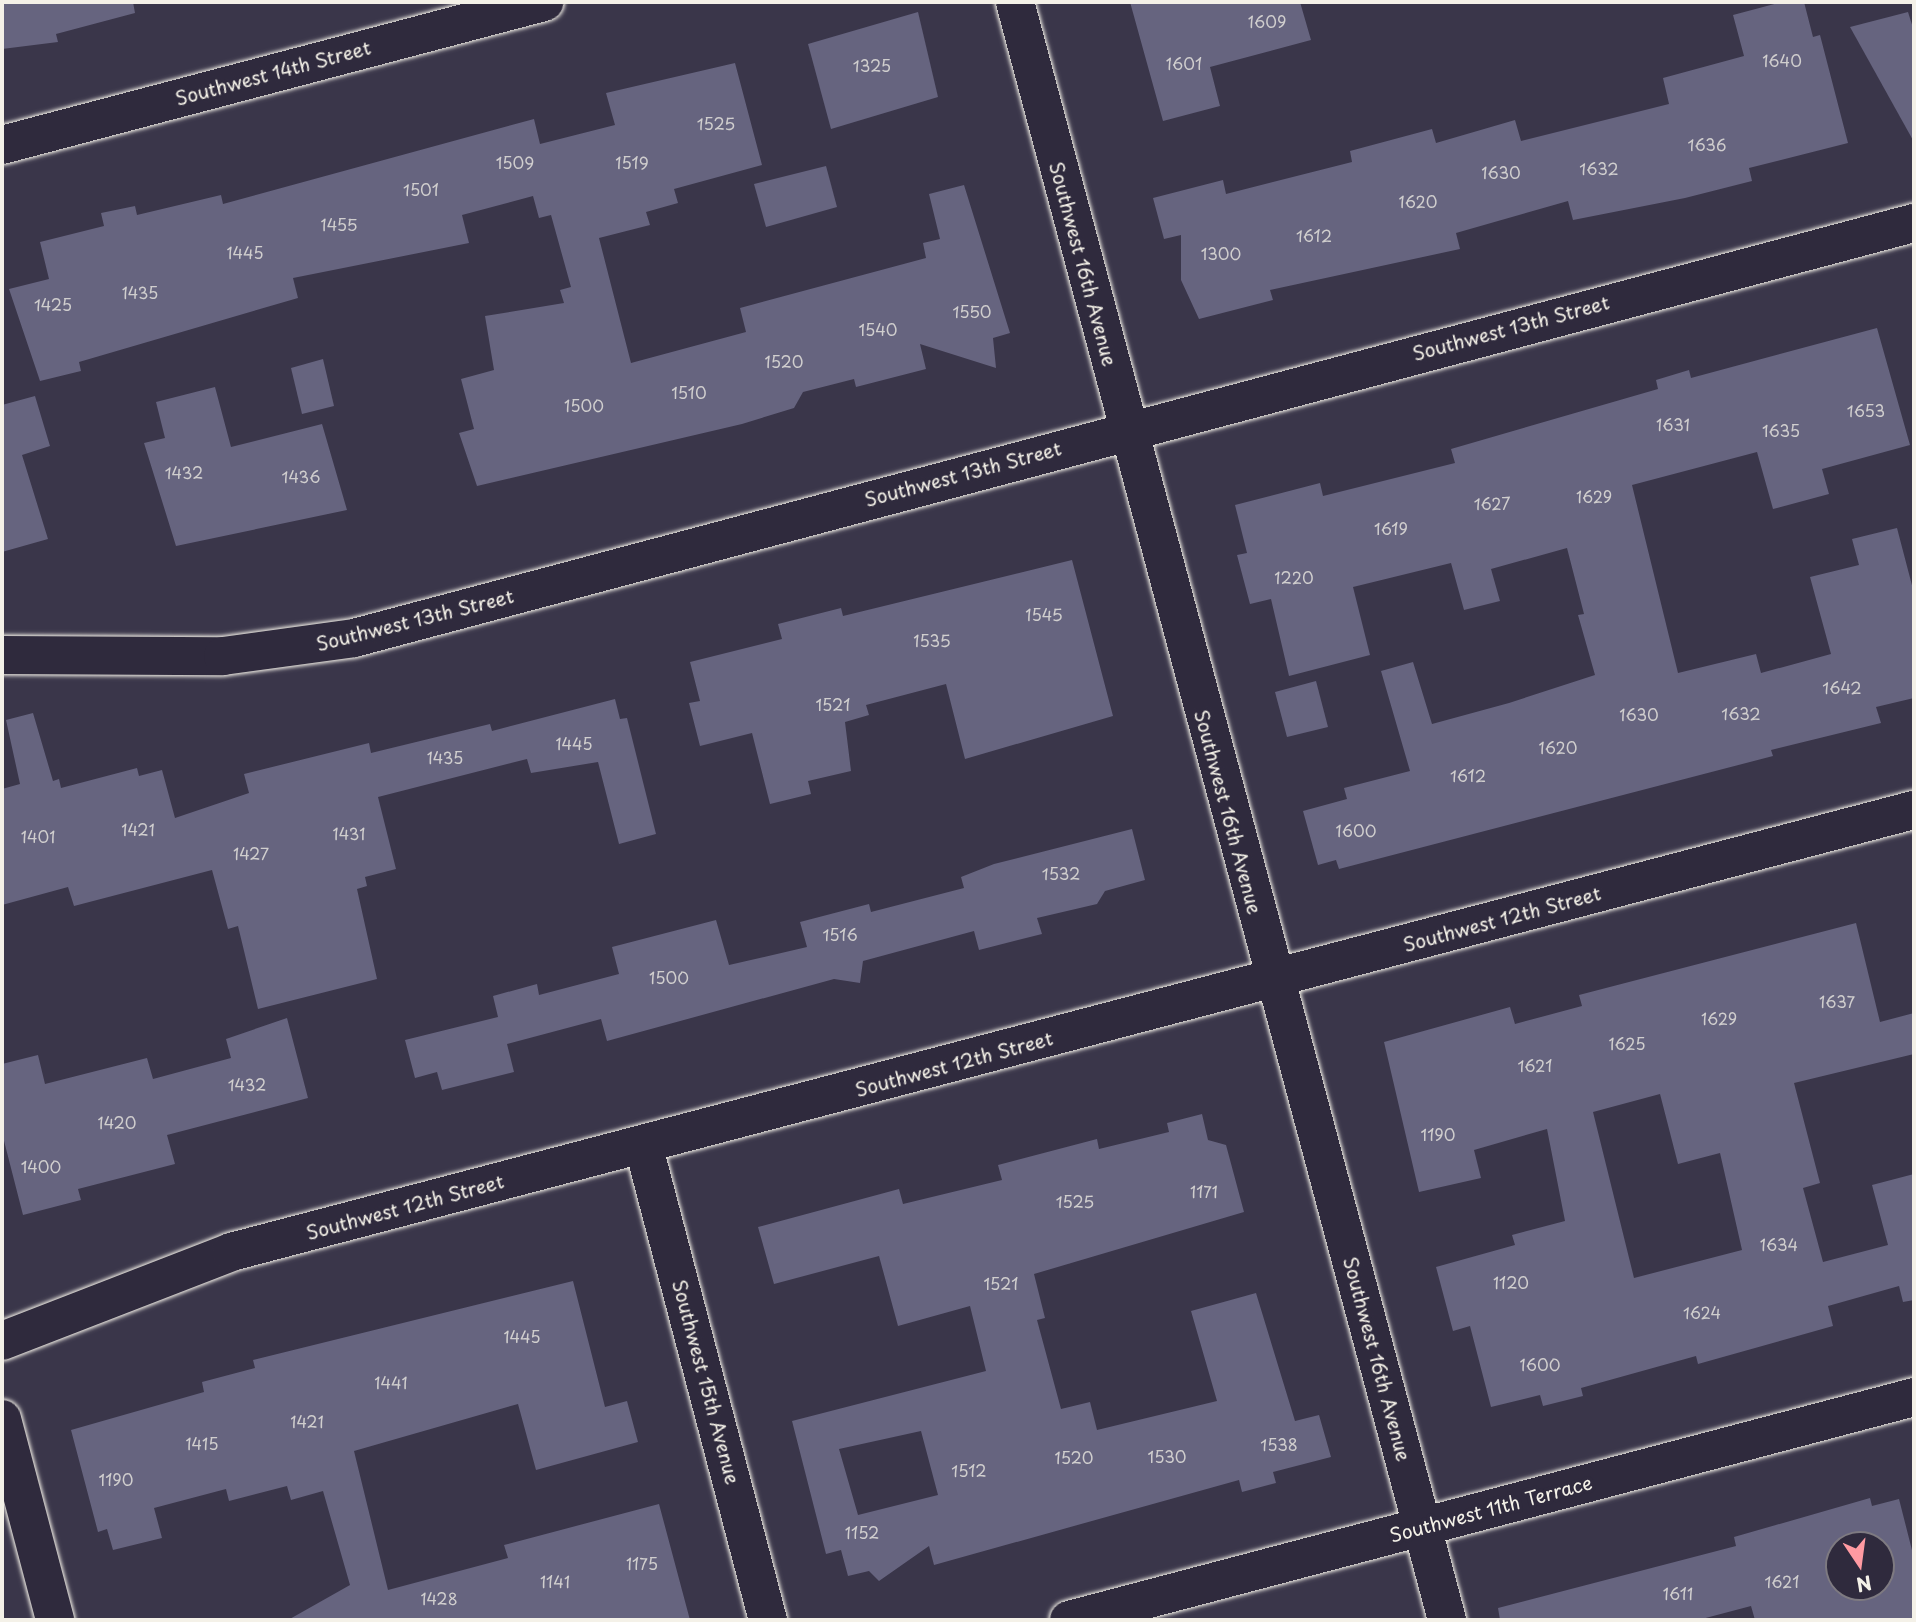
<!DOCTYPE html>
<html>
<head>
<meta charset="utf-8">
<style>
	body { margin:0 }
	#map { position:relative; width:1916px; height:1622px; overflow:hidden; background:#3a364a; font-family:"Playpen Sans",sans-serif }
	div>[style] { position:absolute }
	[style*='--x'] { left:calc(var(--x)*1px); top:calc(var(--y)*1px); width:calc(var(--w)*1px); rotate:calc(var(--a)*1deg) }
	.building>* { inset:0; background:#66647f }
	.roads { filter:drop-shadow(0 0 2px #f4f1e8) drop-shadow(0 0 2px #f4f1e8) }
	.minor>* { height:38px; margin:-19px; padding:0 19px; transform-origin:19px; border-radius:19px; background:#2f2a3d }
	span { translate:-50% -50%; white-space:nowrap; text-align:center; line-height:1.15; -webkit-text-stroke:7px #2f2a3d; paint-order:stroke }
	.number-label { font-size:16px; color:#d0cece }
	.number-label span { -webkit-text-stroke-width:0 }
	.street-label { font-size:19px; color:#f4f1e8 }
	.frame { position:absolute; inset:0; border:4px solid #f4f1e8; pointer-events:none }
	.north { position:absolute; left:1825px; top:1531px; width:70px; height:70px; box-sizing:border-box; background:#2f2a3d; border:2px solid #7e7a81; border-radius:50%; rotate:167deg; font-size:19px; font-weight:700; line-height:28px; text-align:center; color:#f4f1e8 }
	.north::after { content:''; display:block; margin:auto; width:24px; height:32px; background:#ff9aa2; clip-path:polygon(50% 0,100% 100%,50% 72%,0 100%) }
</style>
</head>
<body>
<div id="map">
	<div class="building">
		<i style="clip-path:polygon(2px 2px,133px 2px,135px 13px,56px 34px,58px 42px,2px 49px)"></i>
		<i style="clip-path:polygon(1130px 2px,1300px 2px,1311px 40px,1210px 67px,1220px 106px,1163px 121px)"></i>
		<i style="clip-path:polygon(1782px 2px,1804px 2px,1813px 37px,1820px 35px,1848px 143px,1749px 168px,1752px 181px,1685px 198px,1573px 220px,1568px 201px,1456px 233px,1460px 249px,1270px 290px,1273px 300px,1199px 319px,1181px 280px,1181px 235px,1164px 239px,1153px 198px,1223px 180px,1226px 194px,1352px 162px,1350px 151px,1432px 129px,1436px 143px,1515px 120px,1521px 141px,1669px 104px,1663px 78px,1744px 56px,1733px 15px)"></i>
		<i style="clip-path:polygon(918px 12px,938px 97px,831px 129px,808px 44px)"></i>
		<i style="clip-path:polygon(1908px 12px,1914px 31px,1914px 142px,1850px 27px)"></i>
		<i style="clip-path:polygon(735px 63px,762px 165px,674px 189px,678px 203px,646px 212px,650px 225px,599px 238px,631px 363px,746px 332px,740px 308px,926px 258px,923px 243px,940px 239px,929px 194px,964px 185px,1010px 333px,993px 338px,996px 368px,920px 344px,926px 369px,856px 387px,854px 379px,803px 392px,794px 408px,742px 424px,477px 486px,459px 433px,474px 429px,461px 379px,494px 370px,485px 316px,564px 303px,560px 290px,571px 287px,551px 215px,539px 218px,533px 196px,462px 215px,469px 243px,293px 278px,298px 298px,79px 362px,81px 371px,40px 381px,9px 289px,49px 279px,40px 242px,104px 226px,101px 213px,135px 206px,137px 215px,221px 195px,223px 204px,534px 119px,540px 144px,615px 125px,606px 93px)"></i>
		<i style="clip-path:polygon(826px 166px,837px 207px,766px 227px,754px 184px)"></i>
		<i style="clip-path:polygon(1877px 328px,1910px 445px,1822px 469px,1829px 494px,1773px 509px,1757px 452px,1632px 485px,1678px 673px,1756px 654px,1761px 673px,1831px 654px,1810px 577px,1859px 565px,1852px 539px,1897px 528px,1914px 593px,1914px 698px,1876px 707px,1881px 723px,1771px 750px,1773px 756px,1339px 869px,1336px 860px,1318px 865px,1303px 811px,1347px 799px,1344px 788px,1410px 771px,1381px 671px,1413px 662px,1432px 724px,1509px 703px,1595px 675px,1578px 615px,1584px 614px,1567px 548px,1491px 569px,1500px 601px,1464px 610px,1451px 563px,1353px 587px,1370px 655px,1289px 676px,1271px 599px,1250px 604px,1237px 555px,1247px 553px,1235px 505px,1320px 483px,1323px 496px,1455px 463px,1451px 449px,1658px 389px,1656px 380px,1689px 370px,1691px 378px)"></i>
		<i style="clip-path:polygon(323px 359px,334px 406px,302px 414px,291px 368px)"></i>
		<i style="clip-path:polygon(215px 387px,231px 447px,322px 424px,347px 510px,176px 546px,144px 443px,165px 438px,156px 402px)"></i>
		<i style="clip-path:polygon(35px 396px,50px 446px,22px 455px,48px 539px,2px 552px,2px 405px)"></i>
		<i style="clip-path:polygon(1072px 560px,1113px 716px,965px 759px,946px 684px,866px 705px,869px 715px,845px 722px,851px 771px,808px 781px,811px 794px,770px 804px,752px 733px,700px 746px,689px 703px,700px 701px,690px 662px,782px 639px,778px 624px,841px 608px,843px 616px)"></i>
		<i style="clip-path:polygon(1316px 681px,1328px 727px,1287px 737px,1275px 692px)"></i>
		<i style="clip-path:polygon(615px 699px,620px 719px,627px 718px,656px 834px,619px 844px,598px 762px,531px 773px,527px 759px,378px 797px,396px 869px,365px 877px,367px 886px,357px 889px,377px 979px,258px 1009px,238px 926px,228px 929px,212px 870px,74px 906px,68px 887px,2px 905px,2px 789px,20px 784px,6px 720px,33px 713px,53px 781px,59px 779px,61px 788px,137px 768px,139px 776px,162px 770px,175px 818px,249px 793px,244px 774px,369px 743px,371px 753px,490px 724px,492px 731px)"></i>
		<i style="clip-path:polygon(1132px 829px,1145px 880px,1105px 891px,1097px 904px,1037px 918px,1042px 934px,979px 950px,974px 931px,863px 961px,860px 983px,834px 979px,607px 1041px,601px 1019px,507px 1044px,514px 1072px,442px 1090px,437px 1072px,415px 1078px,405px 1040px,498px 1017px,493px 996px,537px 984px,539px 995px,619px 974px,612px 947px,716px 920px,729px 965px,807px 947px,800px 922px,869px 904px,871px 912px,964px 888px,961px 877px,994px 864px)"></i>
		<i style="clip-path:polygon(evenodd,1856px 923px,1880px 1022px,1914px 1013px,1914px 1054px,1794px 1083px,1820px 1183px,1803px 1188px,1823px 1262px,1888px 1245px,1872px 1185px,1914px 1174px,1914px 1300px,1903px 1302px,1899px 1286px,1828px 1306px,1833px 1326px,1698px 1364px,1696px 1356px,1581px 1388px,1583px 1396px,1543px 1406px,1540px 1395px,1491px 1407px,1470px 1326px,1453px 1331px,1436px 1267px,1515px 1245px,1512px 1235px,1565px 1221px,1547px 1129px,1474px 1150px,1481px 1178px,1419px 1192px,1384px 1042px,1510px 1007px,1515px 1024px,1582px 1006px,1579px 995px,1856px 923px,1660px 1094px,1678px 1164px,1720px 1153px,1742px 1250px,1634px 1278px,1593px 1112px,1660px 1094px)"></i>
		<i style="clip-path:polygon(287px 1018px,308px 1098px,167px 1135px,175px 1164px,78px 1189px,81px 1200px,23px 1215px,2px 1133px,2px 1064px,38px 1055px,45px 1084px,147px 1058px,153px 1079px,231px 1058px,226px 1039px)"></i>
		<i style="clip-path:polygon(evenodd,1202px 1114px,1208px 1140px,1226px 1145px,1244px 1212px,1034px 1274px,1045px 1318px,1037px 1320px,1061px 1409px,1090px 1402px,1097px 1430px,1217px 1401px,1191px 1311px,1256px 1293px,1295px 1421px,1319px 1415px,1331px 1457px,1273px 1472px,1276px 1483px,1242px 1492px,1239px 1480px,934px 1565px,929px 1546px,879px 1581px,869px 1571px,848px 1576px,841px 1550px,826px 1554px,792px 1421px,986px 1371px,970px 1306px,898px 1326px,879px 1256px,774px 1284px,758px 1227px,899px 1189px,903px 1204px,1002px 1180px,998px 1165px,1097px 1139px,1099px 1149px,1169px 1132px,1167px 1123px,1202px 1114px,921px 1431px,938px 1495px,858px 1515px,839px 1449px,921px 1431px)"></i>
		<i style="clip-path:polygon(573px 1281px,605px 1407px,627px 1401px,638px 1442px,536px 1470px,518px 1404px,354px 1451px,388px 1590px,508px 1558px,504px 1545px,659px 1504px,690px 1620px,288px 1620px,350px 1585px,323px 1491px,291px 1500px,287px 1486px,229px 1501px,226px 1489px,154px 1508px,162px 1538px,113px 1550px,107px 1529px,98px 1532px,71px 1430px,204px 1392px,202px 1382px,255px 1368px,253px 1360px)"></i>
		<i style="clip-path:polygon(evenodd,1870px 1498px,1872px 1506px,1899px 1499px,1914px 1558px,1914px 1620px,1755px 1620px,1751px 1606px,1698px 1620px,1500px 1620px,1498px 1608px,1736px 1546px,1734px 1537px,1870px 1498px,1839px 1545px,1881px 1545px,1881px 1587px,1839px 1587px,1839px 1545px)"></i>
	</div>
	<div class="roads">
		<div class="minor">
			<i style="--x:1015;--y:2;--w:1675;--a:75.05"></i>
			<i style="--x:2;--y:145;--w:561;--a:-14.78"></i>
			<i style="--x:2;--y:655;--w:221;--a:0.3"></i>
			<i style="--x:223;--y:656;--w:132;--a:-7.8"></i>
			<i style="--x:354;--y:638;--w:1614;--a:-14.9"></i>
			<i style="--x:643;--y:1144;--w:492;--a:75.3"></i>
			<i style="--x:2;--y:1341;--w:246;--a:-21.2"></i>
			<i style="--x:231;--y:1252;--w:1740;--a:-14.72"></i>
			<i style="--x:2;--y:1419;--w:208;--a:75.2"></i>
			<i style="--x:1069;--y:1620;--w:874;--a:-14.78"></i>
		</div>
	</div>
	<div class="number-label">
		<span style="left:1267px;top:21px">1609</span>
		<span style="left:1782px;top:60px">1640</span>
		<span style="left:1184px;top:63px">1601</span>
		<span style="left:872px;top:65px">1325</span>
		<span style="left:716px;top:123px">1525</span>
		<span style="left:1707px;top:144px">1636</span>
		<span style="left:515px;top:162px">1509</span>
		<span style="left:632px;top:162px">1519</span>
		<span style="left:1599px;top:168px">1632</span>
		<span style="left:1501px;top:172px">1630</span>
		<span style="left:421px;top:189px">1501</span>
		<span style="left:1418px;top:201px">1620</span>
		<span style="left:339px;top:224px">1455</span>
		<span style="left:1314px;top:235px">1612</span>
		<span style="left:245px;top:252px">1445</span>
		<span style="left:1221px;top:253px">1300</span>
		<span style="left:140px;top:292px">1435</span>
		<span style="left:53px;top:304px">1425</span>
		<span style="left:972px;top:311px">1550</span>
		<span style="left:878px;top:329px">1540</span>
		<span style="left:784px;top:361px">1520</span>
		<span style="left:689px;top:392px">1510</span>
		<span style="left:584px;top:405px">1500</span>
		<span style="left:1866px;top:410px">1653</span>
		<span style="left:1673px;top:424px">1631</span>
		<span style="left:1781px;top:430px">1635</span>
		<span style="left:184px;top:472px">1432</span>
		<span style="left:301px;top:476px">1436</span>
		<span style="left:1594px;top:496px">1629</span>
		<span style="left:1492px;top:503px">1627</span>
		<span style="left:1391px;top:528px">1619</span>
		<span style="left:1294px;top:577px">1220</span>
		<span style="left:1044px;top:614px">1545</span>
		<span style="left:932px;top:640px">1535</span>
		<span style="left:1842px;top:687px">1642</span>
		<span style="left:833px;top:704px">1521</span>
		<span style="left:1741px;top:713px">1632</span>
		<span style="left:1639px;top:714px">1630</span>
		<span style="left:574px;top:743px">1445</span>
		<span style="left:1558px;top:747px">1620</span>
		<span style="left:445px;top:757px">1435</span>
		<span style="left:1468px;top:775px">1612</span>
		<span style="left:138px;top:829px">1421</span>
		<span style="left:1356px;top:830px">1600</span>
		<span style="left:349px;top:833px">1431</span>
		<span style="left:38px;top:836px">1401</span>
		<span style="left:251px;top:853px">1427</span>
		<span style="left:1061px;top:873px">1532</span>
		<span style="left:840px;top:934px">1516</span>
		<span style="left:669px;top:977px">1500</span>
		<span style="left:1837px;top:1001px">1637</span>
		<span style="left:1719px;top:1018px">1629</span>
		<span style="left:1627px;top:1043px">1625</span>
		<span style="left:1535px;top:1065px">1621</span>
		<span style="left:247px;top:1084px">1432</span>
		<span style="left:117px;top:1122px">1420</span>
		<span style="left:1438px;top:1134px">1190</span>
		<span style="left:41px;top:1166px">1400</span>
		<span style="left:1204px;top:1191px">1171</span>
		<span style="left:1075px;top:1201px">1525</span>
		<span style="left:1779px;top:1244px">1634</span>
		<span style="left:1511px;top:1282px">1120</span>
		<span style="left:1001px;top:1283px">1521</span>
		<span style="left:1702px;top:1312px">1624</span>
		<span style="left:522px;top:1336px">1445</span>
		<span style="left:1540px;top:1364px">1600</span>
		<span style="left:391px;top:1382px">1441</span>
		<span style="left:307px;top:1421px">1421</span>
		<span style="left:202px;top:1443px">1415</span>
		<span style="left:1279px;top:1444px">1538</span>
		<span style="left:1167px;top:1456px">1530</span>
		<span style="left:1074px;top:1457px">1520</span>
		<span style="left:969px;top:1470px">1512</span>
		<span style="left:116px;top:1479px">1190</span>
		<span style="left:862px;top:1532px">1152</span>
		<span style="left:642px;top:1563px">1175</span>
		<span style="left:555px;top:1581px">1141</span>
		<span style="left:1782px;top:1581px">1621</span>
		<span style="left:1678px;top:1593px">1611</span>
		<span style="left:439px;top:1598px">1428</span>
	</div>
	<div class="street-label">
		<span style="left:273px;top:73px;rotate:-15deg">Southwest 14th Street</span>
		<span style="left:1083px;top:264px;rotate:75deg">Southwest 16th Avenue</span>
		<span style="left:1511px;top:328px;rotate:-15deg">Southwest 13th Street</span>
		<span style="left:963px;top:474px;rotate:-15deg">Southwest 13th Street</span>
		<span style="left:415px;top:620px;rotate:-14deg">Southwest 13th Street</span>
		<span style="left:1228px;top:812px;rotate:75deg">Southwest 16th Avenue</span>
		<span style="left:1502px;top:919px;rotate:-15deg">Southwest 12th Street</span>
		<span style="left:954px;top:1064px;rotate:-15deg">Southwest 12th Street</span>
		<span style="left:405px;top:1207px;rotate:-15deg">Southwest 12th Street</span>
		<span style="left:1377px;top:1359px;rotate:75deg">Southwest 16th Avenue</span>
		<span style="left:706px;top:1382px;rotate:75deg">Southwest 15th Avenue</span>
		<span style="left:1491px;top:1509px;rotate:-15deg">Southwest 11th Terrace</span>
	</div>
	<div class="frame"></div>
	<div class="north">N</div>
</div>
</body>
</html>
